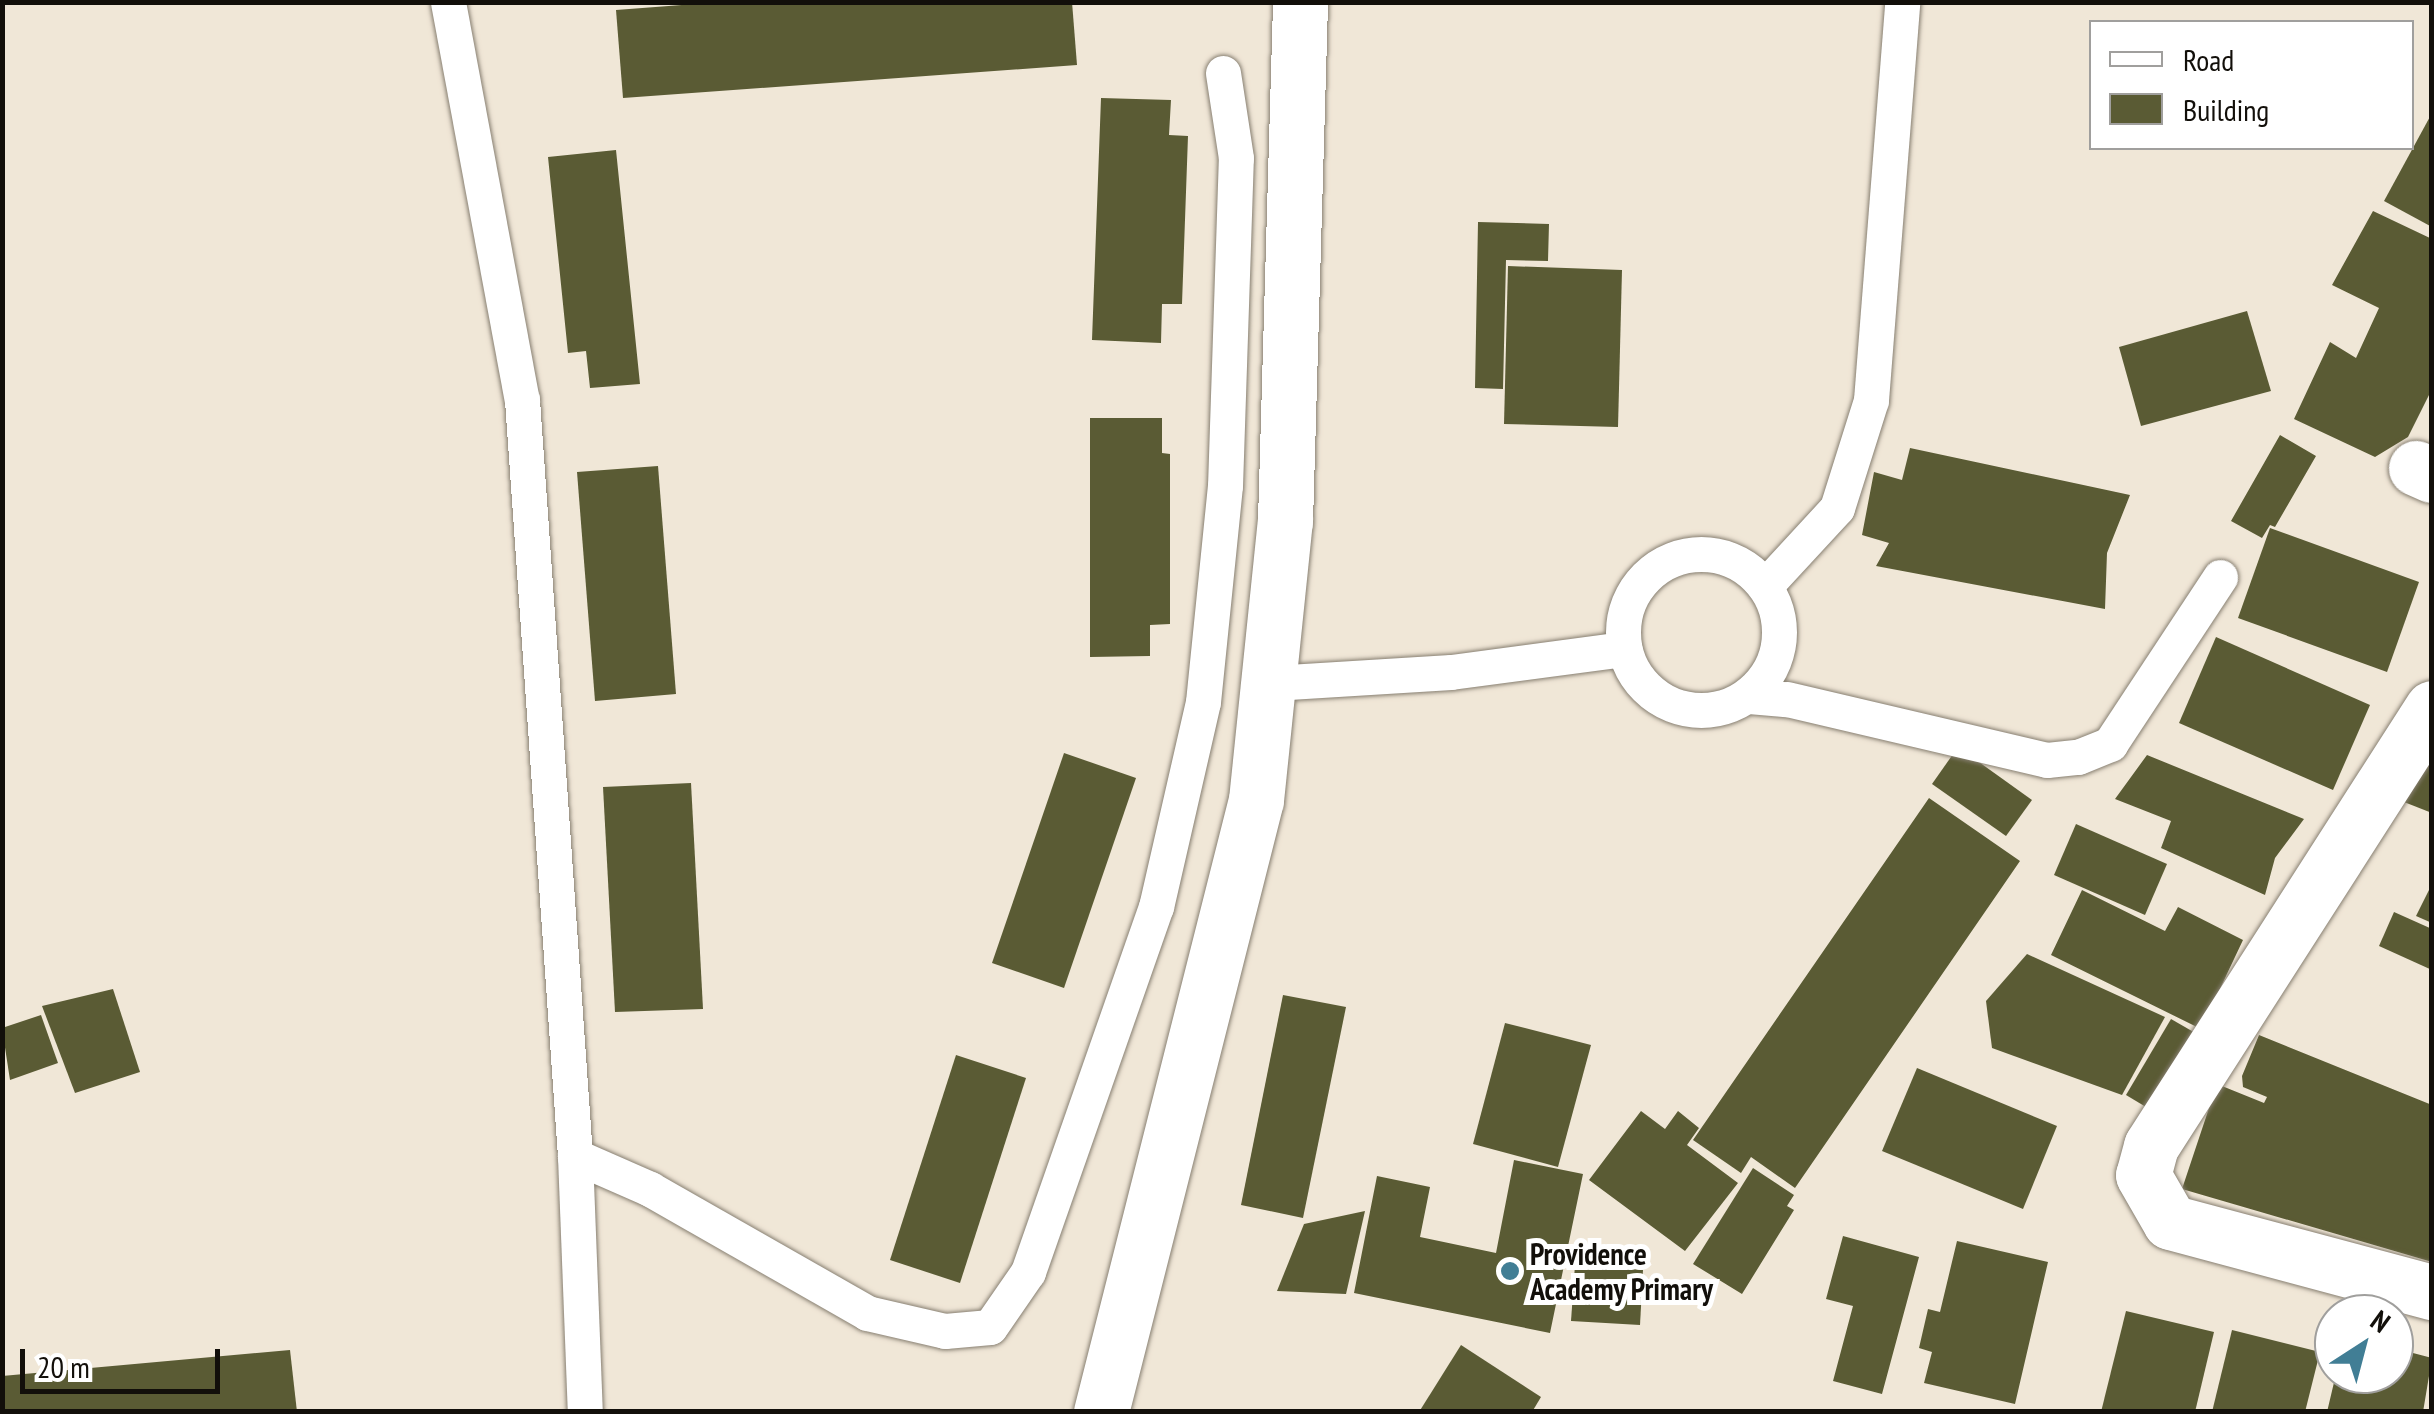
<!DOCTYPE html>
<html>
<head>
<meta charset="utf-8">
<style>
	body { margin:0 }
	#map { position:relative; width:2434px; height:1414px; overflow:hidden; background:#f0e7d7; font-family:"PT Sans Narrow",sans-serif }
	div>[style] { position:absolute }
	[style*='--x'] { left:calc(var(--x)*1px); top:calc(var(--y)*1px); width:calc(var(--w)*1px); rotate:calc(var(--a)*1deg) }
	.building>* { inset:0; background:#5a5b34 }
	.roads { filter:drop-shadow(0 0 2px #877f71) drop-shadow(0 0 2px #877f71) }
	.lane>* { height:35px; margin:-17.5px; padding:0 17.5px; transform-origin:17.5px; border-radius:17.5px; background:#fff }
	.lane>.ring { margin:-17.5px; padding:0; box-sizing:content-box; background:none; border:35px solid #fff; border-radius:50% }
	.street>* { height:55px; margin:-27.5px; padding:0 27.5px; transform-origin:27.5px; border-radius:27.5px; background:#fff }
	.dots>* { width:28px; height:28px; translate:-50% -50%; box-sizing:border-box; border:5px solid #fff; border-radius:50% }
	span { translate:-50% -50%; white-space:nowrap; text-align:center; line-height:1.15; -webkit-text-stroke:10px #fff; paint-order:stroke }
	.poi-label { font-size:30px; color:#120f0a; font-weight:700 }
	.left { translate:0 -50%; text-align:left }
	.frame { position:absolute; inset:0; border:5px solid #120f0a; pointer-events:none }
	.legend { position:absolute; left:2089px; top:20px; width:325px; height:130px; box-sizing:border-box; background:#fff; border:2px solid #a09f9d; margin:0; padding:12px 18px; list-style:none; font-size:30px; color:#120f0a }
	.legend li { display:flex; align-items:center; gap:20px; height:50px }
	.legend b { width:50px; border:2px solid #a09f9d }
	.north { position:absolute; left:2314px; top:1294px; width:100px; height:100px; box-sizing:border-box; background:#fff; border:2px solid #a09f9d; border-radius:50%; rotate:36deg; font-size:28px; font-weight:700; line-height:40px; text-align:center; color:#120f0a }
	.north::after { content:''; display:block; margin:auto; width:35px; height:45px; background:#417e95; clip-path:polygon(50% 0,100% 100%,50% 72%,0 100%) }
	.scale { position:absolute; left:20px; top:1349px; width:200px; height:45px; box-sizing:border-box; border:5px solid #120f0a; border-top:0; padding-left:12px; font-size:30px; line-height:35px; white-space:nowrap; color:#120f0a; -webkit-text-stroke:8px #fff; paint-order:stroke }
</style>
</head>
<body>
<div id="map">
	<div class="building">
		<i style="clip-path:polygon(721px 2px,1072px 2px,1077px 65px,623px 98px,616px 10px)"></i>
		<i style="clip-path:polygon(1101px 98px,1171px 100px,1169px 135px,1188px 136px,1182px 304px,1162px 304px,1161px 343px,1092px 340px)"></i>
		<i style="clip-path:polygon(2432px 113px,2432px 227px,2384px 201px)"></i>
		<i style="clip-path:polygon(616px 150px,640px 384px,590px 388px,586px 351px,568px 353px,548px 157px)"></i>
		<i style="clip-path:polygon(2373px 211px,2432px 239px,2432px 389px,2408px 437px,2375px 457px,2294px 419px,2330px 342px,2356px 358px,2379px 308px,2332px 285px)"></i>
		<i style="clip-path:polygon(1478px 222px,1549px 224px,1548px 261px,1506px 260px,1503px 389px,1475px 388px)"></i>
		<i style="clip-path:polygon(1508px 266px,1622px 270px,1618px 427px,1504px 424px)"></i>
		<i style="clip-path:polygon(2247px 311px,2271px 391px,2141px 426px,2119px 347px)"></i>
		<i style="clip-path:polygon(1090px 418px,1162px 418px,1162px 453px,1170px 454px,1170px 624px,1150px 625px,1150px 656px,1090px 657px)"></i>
		<i style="clip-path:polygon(2280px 435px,2316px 456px,2275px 527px,2270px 525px,2262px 538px,2231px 521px)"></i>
		<i style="clip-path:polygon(1910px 448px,2130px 495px,2107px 553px,2105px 609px,1876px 566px,1889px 543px,1862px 535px,1874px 472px,1902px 480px)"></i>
		<i style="clip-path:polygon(658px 466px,676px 694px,595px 701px,577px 472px)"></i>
		<i style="clip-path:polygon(2270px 528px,2419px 582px,2387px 672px,2238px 618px)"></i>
		<i style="clip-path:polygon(2216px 637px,2370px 705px,2333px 790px,2179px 723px)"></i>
		<i style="clip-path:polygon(1958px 747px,2032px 800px,2006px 836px,1932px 784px)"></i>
		<i style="clip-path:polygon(1064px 753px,1136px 778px,1064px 988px,992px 963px)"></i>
		<i style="clip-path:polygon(2432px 753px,2432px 813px,2404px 802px)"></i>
		<i style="clip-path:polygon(2147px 755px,2304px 819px,2275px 858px,2265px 895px,2161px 848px,2171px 821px,2115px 799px)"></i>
		<i style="clip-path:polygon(691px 783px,703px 1009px,615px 1012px,603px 787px)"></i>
		<i style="clip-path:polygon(1929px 798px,2020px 861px,1795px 1188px,1751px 1157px,1741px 1173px,1693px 1140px)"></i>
		<i style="clip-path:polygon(2076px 824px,2167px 864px,2145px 915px,2054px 875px)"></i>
		<i style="clip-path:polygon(2432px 884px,2432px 923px,2416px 916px)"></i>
		<i style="clip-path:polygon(2082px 890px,2165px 931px,2178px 907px,2243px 940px,2201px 1029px,2051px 955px)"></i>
		<i style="clip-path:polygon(2394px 912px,2432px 929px,2432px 970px,2379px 946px)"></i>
		<i style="clip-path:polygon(2027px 954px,2165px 1017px,2122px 1095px,1992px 1048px,1986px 1001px)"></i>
		<i style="clip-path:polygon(113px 989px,140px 1072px,75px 1093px,42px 1006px)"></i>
		<i style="clip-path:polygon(1283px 995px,1346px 1007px,1303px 1218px,1241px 1205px)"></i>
		<i style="clip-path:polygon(41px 1015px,58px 1063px,10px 1080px,2px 1028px)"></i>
		<i style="clip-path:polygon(2171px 1019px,2211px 1042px,2161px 1116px,2126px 1095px)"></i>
		<i style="clip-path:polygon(1505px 1023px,1591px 1045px,1558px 1167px,1473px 1144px)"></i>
		<i style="clip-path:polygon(2259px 1035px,2432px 1105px,2432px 1262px,2182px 1189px,2217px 1084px,2264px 1103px,2267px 1097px,2243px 1087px,2242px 1076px)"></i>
		<i style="clip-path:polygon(956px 1055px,1026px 1078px,960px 1283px,890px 1260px)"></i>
		<i style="clip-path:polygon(1917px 1068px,2057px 1126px,2023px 1209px,1882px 1151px)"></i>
		<i style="clip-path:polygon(1641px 1111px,1665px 1129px,1678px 1111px,1699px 1128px,1687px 1145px,1738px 1183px,1685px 1251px,1589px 1180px)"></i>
		<i style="clip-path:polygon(1514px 1160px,1583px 1174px,1550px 1333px,1354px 1293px,1377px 1176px,1430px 1187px,1420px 1237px,1496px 1253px)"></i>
		<i style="clip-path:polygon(1753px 1168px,1794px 1195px,1787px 1206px,1794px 1210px,1742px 1294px,1693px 1264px)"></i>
		<i style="clip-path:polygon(1365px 1211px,1346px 1294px,1277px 1291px,1304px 1224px)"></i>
		<i style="clip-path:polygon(1843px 1236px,1919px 1257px,1882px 1394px,1833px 1381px,1853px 1306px,1826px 1299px)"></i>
		<i style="clip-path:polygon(1957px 1241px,2048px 1262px,2015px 1404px,1924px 1383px,1932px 1352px,1919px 1348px,1928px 1309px,1940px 1312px)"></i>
		<i style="clip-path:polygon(1575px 1265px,1643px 1270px,1640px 1325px,1571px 1321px)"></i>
		<i style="clip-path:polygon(2126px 1311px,2214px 1332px,2195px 1412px,2101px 1412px)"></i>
		<i style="clip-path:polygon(2232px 1330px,2320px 1352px,2305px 1412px,2212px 1412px)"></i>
		<i style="clip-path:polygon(1461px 1345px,1541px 1397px,1532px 1412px,1419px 1412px)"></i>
		<i style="clip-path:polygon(2394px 1348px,2432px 1358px,2423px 1412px,2327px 1412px,2336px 1374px,2394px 1374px)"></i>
		<i style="clip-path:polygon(290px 1350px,297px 1412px,2px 1412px,2px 1376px)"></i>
	</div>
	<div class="roads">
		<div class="lane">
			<i style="--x:448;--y:2;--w:405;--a:79.5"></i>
			<i style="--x:522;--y:400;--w:758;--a:85.99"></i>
			<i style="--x:575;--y:1156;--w:256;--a:87.8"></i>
			<i class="ring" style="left:1623px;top:554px;width:121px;height:121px"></i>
			<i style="--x:1765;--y:586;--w:106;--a:-47.3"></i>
			<i style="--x:1837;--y:508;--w:113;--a:-72.5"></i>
			<i style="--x:1871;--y:400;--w:399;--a:-85.5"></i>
			<i style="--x:1272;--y:683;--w:179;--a:-3.5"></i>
			<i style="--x:1451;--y:672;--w:175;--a:-7.6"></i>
			<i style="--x:1749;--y:696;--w:38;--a:5"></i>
			<i style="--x:1787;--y:699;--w:267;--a:13.2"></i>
			<i style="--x:2047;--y:760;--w:31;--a:-6"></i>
			<i style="--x:2078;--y:757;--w:35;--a:-22"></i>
			<i style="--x:2110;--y:744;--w:200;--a:-56.6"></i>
			<i style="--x:575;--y:1156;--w:82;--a:23.7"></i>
			<i style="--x:650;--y:1189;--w:250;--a:29.7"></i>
			<i style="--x:867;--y:1313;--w:80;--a:13"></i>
			<i style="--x:945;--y:1331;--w:45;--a:-5.1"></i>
			<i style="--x:990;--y:1327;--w:67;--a:-55.4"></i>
			<i style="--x:1028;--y:1272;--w:387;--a:-70.7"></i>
			<i style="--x:1156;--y:907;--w:210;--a:-77.1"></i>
			<i style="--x:1203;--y:702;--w:217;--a:-84.2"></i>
			<i style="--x:1225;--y:486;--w:328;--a:-88.1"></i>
			<i style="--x:1236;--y:158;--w:86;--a:-98.7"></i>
		</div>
		<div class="street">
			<i style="--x:2416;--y:468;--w:17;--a:24"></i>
			<i style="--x:2432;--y:708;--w:520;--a:122.68"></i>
			<i style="--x:2151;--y:1146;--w:30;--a:105"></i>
			<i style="--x:2143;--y:1175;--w:54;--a:60.1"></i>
			<i style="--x:2170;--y:1222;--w:271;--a:15"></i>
			<i style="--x:1101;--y:1412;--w:631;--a:-75.79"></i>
			<i style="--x:1256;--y:800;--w:281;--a:-84.1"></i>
			<i style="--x:1285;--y:521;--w:519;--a:-88.34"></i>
		</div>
	</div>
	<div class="dots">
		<i style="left:1510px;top:1271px;background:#417e95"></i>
	</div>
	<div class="poi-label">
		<span class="left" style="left:1530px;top:1271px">Providence<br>Academy Primary</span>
	</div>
	<div class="frame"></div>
	<ul class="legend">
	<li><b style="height:12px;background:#fff"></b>Road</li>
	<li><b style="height:28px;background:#5a5b34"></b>Building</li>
	</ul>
	<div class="north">N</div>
	<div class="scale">20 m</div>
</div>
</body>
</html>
